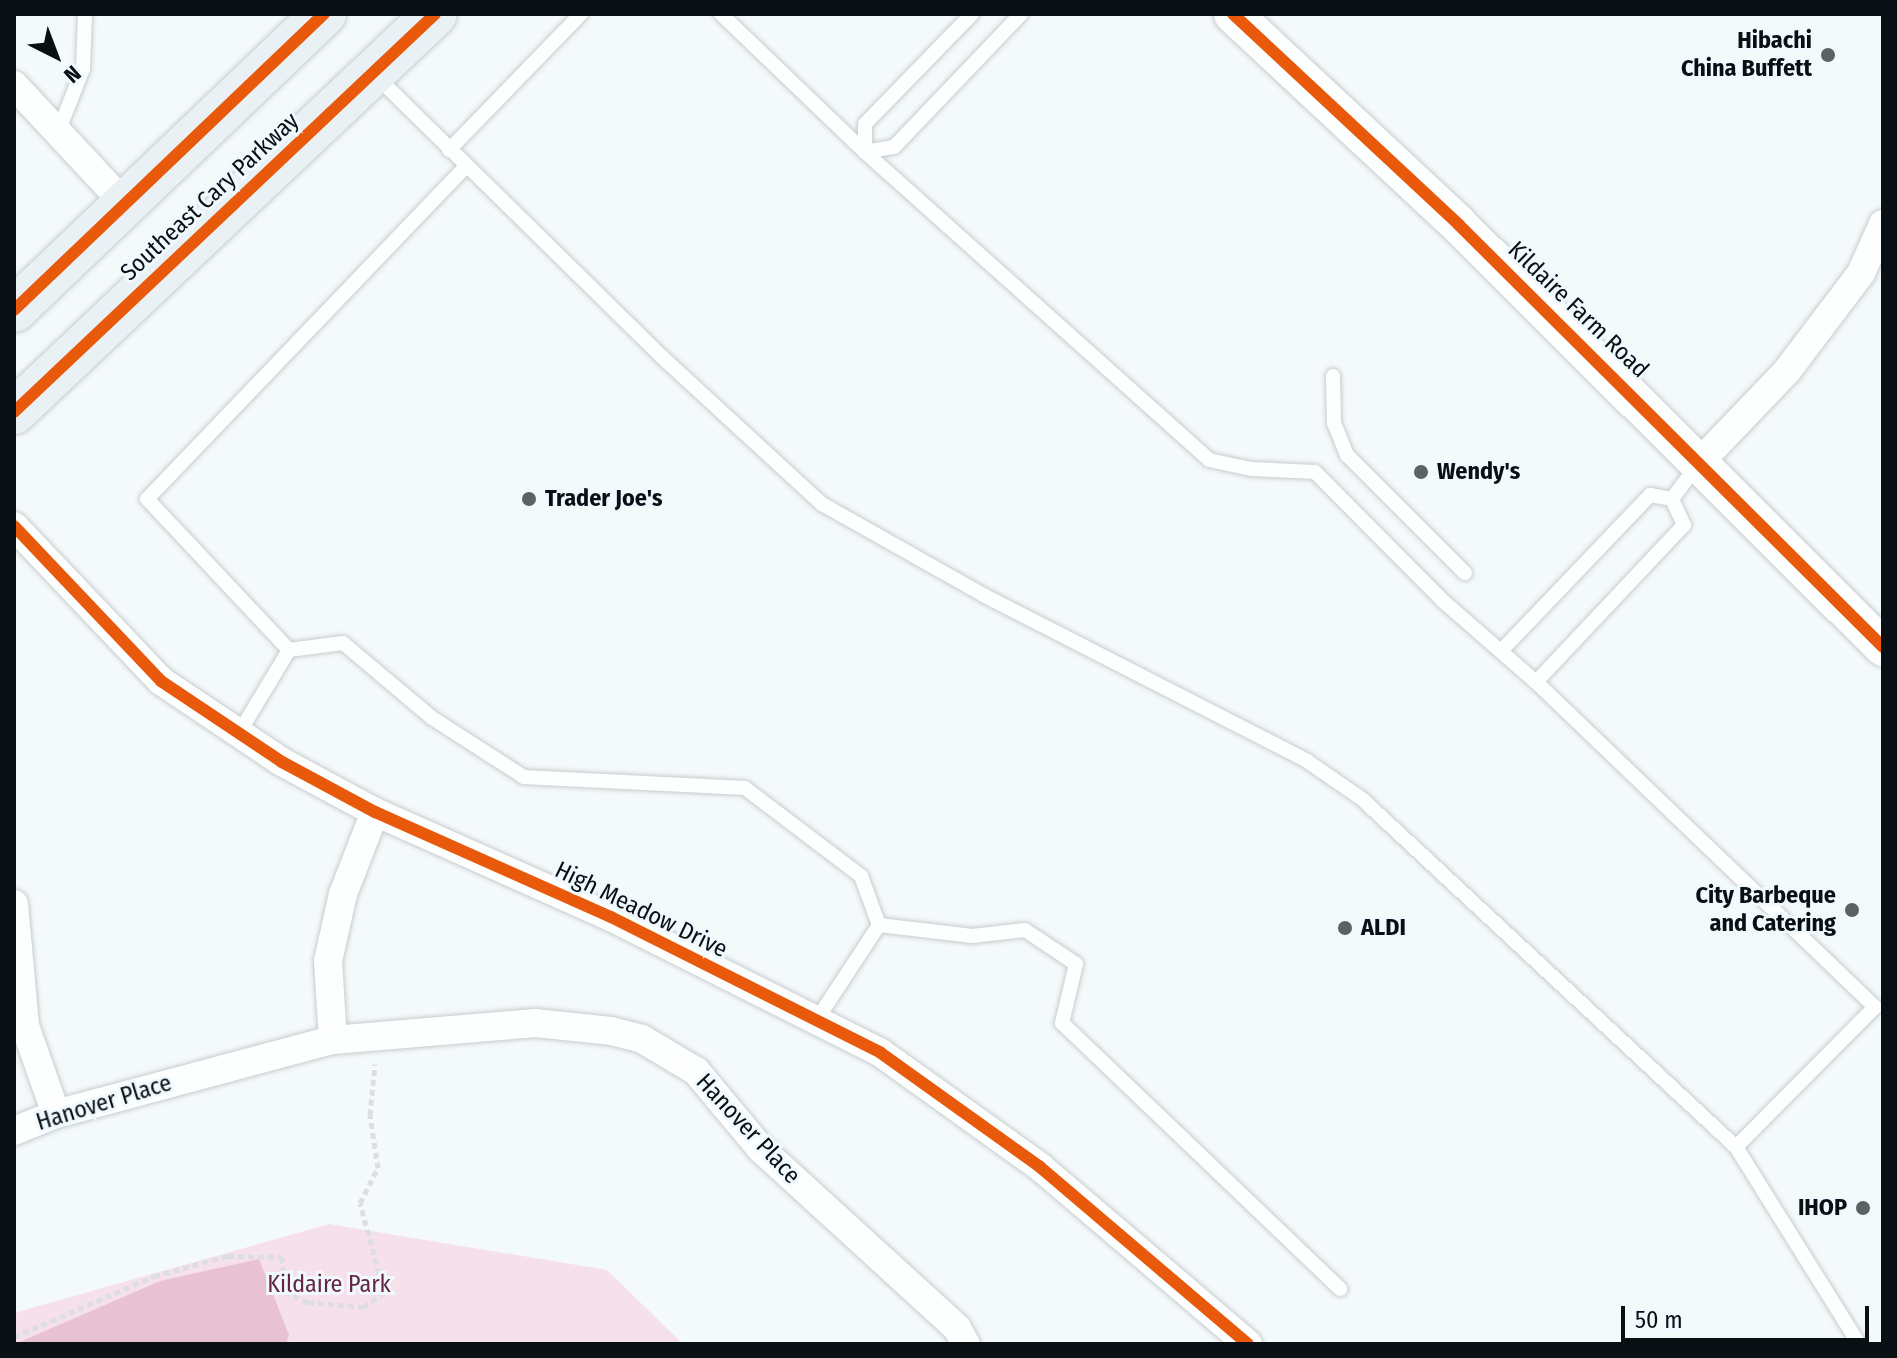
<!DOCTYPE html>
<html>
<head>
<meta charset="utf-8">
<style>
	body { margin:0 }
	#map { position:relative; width:1897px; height:1358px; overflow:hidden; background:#f4f9fa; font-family:"Fira Sans Condensed",sans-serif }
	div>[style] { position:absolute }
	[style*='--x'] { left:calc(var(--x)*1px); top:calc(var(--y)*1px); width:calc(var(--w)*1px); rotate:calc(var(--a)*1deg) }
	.green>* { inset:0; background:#f6e1eb }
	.water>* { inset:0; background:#e8c2d2 }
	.path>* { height:5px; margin-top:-2.5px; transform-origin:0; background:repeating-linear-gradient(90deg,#dcdedf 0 6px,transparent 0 10px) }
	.roads { filter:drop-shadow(0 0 2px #c7cdd0) drop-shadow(0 0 2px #c7cdd0) }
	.lane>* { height:14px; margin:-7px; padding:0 7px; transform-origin:7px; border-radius:7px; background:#fdfefe }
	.street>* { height:28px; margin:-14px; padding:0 14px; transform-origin:14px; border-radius:14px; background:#fdfefe }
	.secondary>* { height:38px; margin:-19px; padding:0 19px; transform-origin:19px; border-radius:19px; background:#fdfefe }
	.primary>* { height:44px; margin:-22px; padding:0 22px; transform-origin:22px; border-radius:22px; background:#eaf1f4 }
	.cycleway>* { height:12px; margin:-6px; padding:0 6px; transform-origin:6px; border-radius:6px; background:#e8590c }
	.dots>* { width:22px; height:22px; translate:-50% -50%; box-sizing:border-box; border:4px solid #f0fafe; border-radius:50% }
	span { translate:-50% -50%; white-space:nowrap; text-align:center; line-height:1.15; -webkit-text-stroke:6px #f0fafe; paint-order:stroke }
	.poi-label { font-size:24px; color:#081013; font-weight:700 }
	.right { translate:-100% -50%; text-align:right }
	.left { translate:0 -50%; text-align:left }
	.street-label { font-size:24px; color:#081013 }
	.park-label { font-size:24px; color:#672545 }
	.frame { position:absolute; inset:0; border:16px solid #081013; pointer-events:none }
	.north { position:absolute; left:16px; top:16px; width:80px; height:80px; -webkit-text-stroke:6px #f0fafe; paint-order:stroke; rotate:138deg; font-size:22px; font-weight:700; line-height:32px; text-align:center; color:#081013 }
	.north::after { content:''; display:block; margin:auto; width:28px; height:36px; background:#081013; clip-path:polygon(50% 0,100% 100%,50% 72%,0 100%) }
	.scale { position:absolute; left:1621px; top:1306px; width:248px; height:36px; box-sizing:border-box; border:4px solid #081013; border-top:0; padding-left:10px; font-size:24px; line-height:28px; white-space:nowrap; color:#081013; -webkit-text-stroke:6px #f0fafe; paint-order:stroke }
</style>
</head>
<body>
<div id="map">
	<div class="green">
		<i style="clip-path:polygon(329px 1224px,607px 1270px,683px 1344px,14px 1344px,14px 1313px)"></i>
	</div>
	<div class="water">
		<i style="clip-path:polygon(259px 1259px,289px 1335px,286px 1344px,15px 1344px,160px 1281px)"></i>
	</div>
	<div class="path">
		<i style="--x:14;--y:1337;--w:153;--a:-23.5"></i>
		<i style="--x:154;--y:1276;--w:77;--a:-15.1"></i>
		<i style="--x:228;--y:1256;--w:54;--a:1.1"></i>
		<i style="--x:282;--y:1257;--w:35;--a:87"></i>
		<i style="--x:284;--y:1292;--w:26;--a:23"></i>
		<i style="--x:308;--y:1302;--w:55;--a:5.2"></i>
		<i style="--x:363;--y:1307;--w:25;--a:-34"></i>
		<i style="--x:384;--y:1293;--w:93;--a:-104.9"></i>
		<i style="--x:360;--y:1203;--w:39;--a:-63"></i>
		<i style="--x:378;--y:1168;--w:54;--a:-98.6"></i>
		<i style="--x:370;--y:1115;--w:51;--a:-84.4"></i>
	</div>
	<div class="roads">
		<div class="lane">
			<i style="--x:721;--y:14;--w:199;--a:43.8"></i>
			<i style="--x:865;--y:152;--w:462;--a:41.8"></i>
			<i style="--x:1209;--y:460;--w:43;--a:12.1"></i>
			<i style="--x:1251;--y:469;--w:64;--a:2.7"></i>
			<i style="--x:1315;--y:472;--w:182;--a:45.2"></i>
			<i style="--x:1443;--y:601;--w:123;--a:41.1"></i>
			<i style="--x:1536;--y:682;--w:470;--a:43.8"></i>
			<i style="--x:1875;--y:1007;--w:197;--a:134.8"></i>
			<i style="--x:972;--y:14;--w:153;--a:134.2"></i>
			<i style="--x:865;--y:124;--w:28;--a:90"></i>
			<i style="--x:865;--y:152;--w:29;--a:-10"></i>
			<i style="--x:894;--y:147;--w:184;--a:-46.3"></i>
			<i style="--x:376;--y:76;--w:401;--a:44.5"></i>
			<i style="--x:662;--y:357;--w:217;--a:42.6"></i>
			<i style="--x:822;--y:504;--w:187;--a:29.4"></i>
			<i style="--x:985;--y:596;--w:362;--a:27.1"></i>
			<i style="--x:1307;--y:761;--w:67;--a:34.6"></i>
			<i style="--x:1362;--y:799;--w:511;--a:42.94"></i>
			<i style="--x:1736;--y:1147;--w:232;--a:58"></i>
			<i style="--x:58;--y:132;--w:68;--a:-68.4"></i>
			<i style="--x:83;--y:69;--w:55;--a:-87.9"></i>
			<i style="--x:449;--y:150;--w:190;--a:-45.9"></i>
			<i style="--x:1333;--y:376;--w:47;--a:88.8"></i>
			<i style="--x:1334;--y:423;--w:35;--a:68"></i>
			<i style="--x:1347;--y:455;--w:167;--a:45"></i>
			<i style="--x:1672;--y:499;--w:44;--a:-53.4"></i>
			<i style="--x:289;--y:650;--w:54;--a:-7.4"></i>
			<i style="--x:343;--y:643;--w:116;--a:40.1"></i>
			<i style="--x:432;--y:718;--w:109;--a:32.7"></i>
			<i style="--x:524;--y:777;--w:221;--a:2.8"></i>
			<i style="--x:745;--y:788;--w:146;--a:37.2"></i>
			<i style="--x:861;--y:876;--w:52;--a:69.8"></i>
			<i style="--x:879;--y:925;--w:115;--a:123.3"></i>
			<i style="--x:1501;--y:651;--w:216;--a:-46.3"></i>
			<i style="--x:1650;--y:495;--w:22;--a:10"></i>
			<i style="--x:1536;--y:682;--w:216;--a:-46.7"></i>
			<i style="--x:1684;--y:525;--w:29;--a:-115"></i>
			<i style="--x:239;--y:733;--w:97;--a:-58.9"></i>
			<i style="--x:289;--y:650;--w:207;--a:-133.2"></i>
			<i style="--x:147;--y:499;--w:461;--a:-46.2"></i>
			<i style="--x:879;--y:925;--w:94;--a:6.7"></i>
			<i style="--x:972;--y:936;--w:53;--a:-6.5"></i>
			<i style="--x:1025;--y:930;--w:61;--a:33.7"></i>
			<i style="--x:1076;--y:964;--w:61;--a:103.3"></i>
			<i style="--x:1062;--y:1023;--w:385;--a:43.7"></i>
		</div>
		<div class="street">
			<i style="--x:14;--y:85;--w:164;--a:47"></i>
			<i style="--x:1699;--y:463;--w:127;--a:-46.3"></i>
			<i style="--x:1787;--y:371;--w:123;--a:-52.9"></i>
			<i style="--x:1861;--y:273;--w:54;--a:-65.8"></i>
			<i style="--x:14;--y:526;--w:214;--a:46.5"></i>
			<i style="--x:161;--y:681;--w:146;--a:33.8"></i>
			<i style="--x:282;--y:762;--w:106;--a:28.3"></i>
			<i style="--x:375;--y:812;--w:258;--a:24"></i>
			<i style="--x:611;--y:917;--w:302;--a:26.7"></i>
			<i style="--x:881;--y:1053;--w:196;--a:35.6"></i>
			<i style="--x:1040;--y:1167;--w:273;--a:40.4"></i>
			<i style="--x:14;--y:904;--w:122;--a:84.8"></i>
			<i style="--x:25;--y:1026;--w:93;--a:70.6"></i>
			<i style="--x:333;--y:1040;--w:79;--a:-93.6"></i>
			<i style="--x:328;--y:961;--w:69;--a:-77.4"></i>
			<i style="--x:343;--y:894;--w:88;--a:-68.7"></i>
			<i style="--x:14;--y:1131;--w:45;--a:-22"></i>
			<i style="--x:56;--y:1114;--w:287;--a:-15"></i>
			<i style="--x:333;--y:1040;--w:203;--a:-4.8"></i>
			<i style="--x:535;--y:1023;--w:76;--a:6"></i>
			<i style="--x:611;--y:1031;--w:32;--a:14"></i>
			<i style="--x:642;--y:1039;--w:63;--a:30.7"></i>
			<i style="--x:696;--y:1071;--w:102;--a:50.2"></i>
			<i style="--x:761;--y:1149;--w:265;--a:42.4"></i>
			<i style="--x:957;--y:1328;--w:18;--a:61"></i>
		</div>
		<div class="secondary">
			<i style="--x:1233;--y:14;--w:308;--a:43"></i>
			<i style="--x:1458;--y:224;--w:600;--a:44.86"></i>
		</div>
		<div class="primary">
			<i style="--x:14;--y:310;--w:429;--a:-43.7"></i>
			<i style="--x:14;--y:412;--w:579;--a:-43.39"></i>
		</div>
	</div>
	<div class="cycleway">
		<i style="--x:1233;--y:14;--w:308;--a:43"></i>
		<i style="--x:1458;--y:224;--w:600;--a:44.86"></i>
		<i style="--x:14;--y:310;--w:429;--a:-43.7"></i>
		<i style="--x:14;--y:412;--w:579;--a:-43.39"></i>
		<i style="--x:14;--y:526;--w:214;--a:46.5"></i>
		<i style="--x:161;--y:681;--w:146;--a:33.8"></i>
		<i style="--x:282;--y:762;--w:106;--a:28.3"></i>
		<i style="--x:375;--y:812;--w:258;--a:24"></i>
		<i style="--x:611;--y:917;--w:302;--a:26.7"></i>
		<i style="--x:881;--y:1053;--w:196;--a:35.6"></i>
		<i style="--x:1040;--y:1167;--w:273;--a:40.4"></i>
	</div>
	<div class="dots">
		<i style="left:1828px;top:55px;background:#5b6264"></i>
		<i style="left:1421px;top:472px;background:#5b6264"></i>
		<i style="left:529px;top:499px;background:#5b6264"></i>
		<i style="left:1852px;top:910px;background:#5b6264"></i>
		<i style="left:1345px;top:928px;background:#5b6264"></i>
		<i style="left:1863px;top:1208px;background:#5b6264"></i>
	</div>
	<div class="poi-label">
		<span class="right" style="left:1812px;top:55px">Hibachi<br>China Buffett</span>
		<span class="left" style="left:1437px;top:472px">Wendy's</span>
		<span class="left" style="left:545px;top:499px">Trader Joe's</span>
		<span class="right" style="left:1836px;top:910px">City Barbeque<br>and Catering</span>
		<span class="left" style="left:1361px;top:928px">ALDI</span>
		<span class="right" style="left:1847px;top:1208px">IHOP</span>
	</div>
	<div class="street-label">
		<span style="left:210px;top:197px;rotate:-43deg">Southeast Cary Parkway</span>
		<span style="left:1578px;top:310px;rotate:44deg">Kildaire Farm Road</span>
		<span style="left:641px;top:910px;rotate:26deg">High Meadow Drive</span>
		<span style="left:104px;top:1103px;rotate:-17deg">Hanover Place</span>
		<span style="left:748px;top:1129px;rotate:47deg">Hanover Place</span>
	</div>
	<div class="park-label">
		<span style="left:329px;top:1285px">Kildaire Park</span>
	</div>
	<div class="frame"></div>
	<div class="north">N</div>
	<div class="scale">50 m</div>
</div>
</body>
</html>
